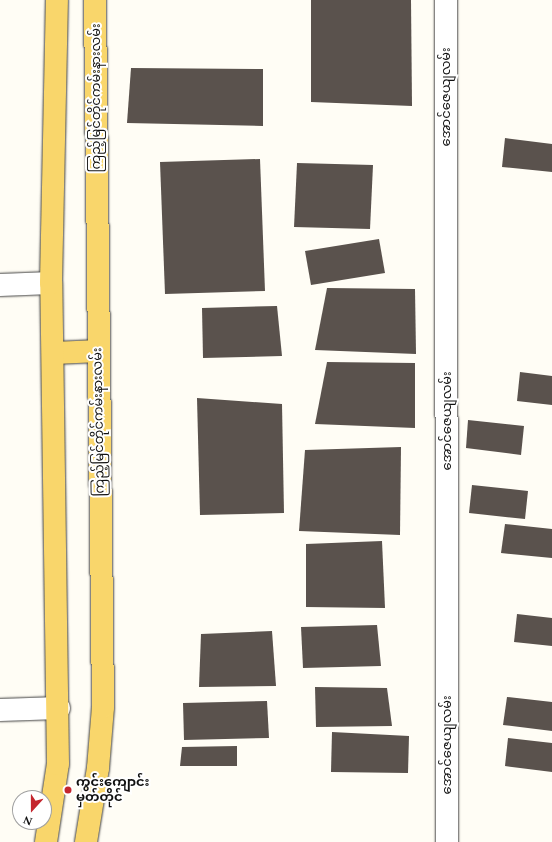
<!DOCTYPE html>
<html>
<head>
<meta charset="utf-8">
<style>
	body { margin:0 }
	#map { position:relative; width:552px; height:842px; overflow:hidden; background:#fffdf5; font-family:Spectral,"Noto Sans Myanmar",serif }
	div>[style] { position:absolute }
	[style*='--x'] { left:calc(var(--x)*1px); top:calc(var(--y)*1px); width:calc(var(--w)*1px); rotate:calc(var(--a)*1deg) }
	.building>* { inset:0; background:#5a524d }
	.roads { filter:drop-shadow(0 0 1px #444) drop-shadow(0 0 1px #444) }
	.minor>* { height:22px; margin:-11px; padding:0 11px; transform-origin:11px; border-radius:11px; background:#fff }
	.primary>* { height:22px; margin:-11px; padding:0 11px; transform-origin:11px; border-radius:11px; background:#f9d66b }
	.dots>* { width:11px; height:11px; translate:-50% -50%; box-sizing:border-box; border:2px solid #fff; border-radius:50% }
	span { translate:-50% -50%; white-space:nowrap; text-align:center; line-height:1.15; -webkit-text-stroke:4px #fff; paint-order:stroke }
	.street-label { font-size:13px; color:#111 }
	.poi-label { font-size:13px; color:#111; font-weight:700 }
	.left { translate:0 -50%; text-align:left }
	.north { position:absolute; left:12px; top:790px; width:40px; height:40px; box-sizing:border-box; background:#fff; border:1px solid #a0a0a0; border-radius:50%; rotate:201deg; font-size:11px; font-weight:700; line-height:16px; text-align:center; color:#111 }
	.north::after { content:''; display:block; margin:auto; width:14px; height:18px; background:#c4262e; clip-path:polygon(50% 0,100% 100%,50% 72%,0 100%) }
</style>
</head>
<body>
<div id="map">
	<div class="building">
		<i style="clip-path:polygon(311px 0,411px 0,412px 106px,311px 102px)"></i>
		<i style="clip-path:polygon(131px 68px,263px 69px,263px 126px,127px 123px)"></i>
		<i style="clip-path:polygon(505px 138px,552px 144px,552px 172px,502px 167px)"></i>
		<i style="clip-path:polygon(260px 159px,265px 291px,165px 294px,160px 162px)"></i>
		<i style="clip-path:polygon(297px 163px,373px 165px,370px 229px,294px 227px)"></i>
		<i style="clip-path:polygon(379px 239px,385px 273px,311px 285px,305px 251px)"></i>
		<i style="clip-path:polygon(327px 288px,415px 289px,416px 354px,315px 350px)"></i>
		<i style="clip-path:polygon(277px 306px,282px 356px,203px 358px,202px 308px)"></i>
		<i style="clip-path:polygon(327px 362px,415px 363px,415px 428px,315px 424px)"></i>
		<i style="clip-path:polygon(520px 372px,552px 376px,552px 405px,517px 401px)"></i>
		<i style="clip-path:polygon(197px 398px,282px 404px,284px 513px,200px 515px)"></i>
		<i style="clip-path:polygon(468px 420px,524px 426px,521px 455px,466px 448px)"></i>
		<i style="clip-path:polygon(401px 447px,400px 535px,299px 531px,305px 450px)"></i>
		<i style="clip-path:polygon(472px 485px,528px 491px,525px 519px,469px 513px)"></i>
		<i style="clip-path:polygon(505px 524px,552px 529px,552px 558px,501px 553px)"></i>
		<i style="clip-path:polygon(382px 541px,385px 608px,306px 607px,306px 544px)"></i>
		<i style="clip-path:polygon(517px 614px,552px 618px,552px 646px,514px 642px)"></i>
		<i style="clip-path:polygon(377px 625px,381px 666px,303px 668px,301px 627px)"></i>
		<i style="clip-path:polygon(272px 631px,276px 686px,199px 687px,201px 634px)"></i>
		<i style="clip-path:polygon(315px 687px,387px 688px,392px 726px,316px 727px)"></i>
		<i style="clip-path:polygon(507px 697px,552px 702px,552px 731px,503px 725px)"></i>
		<i style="clip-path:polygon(267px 701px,269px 738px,184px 740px,183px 703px)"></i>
		<i style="clip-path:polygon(332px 732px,409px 736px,408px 773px,331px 772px)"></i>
		<i style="clip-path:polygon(508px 738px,552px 743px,552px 772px,505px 766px)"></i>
		<i style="clip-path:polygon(237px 746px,237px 766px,180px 766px,182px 747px)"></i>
	</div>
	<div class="roads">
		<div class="minor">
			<i style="--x:446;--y:0;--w:842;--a:89.93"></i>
			<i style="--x:0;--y:285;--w:51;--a:-2.2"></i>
			<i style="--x:0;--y:710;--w:59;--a:-1.9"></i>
		</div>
		<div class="primary">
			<i style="--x:54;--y:353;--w:45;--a:-2.5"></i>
			<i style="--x:46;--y:842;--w:79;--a:-81.3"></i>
			<i style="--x:58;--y:764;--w:481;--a:-90.8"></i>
			<i style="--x:51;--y:283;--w:283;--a:-88.8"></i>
			<i style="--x:86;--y:842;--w:75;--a:-80.8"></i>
			<i style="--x:98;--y:768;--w:61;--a:-85.3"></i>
			<i style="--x:103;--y:707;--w:707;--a:-90.65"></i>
		</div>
	</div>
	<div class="dots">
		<i style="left:68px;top:790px;background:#c4262e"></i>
	</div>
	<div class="street-label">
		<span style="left:446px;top:97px;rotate:-90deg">အောင်ဇေယျလမ်း</span>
		<span style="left:96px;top:98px;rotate:-90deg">ကြည့်မြင်တိုင်ကမ်းနားလမ်း</span>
		<span style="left:447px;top:421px;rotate:-90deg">အောင်ဇေယျလမ်း</span>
		<span style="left:99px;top:422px;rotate:-91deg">ကြည့်မြင်တိုင်ကမ်းနားလမ်း</span>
		<span style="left:447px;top:745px;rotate:-90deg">အောင်ဇေယျလမ်း</span>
	</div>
	<div class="poi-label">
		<span class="left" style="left:76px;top:790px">ကွင်းကျောင်း<br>မှတ်တိုင်</span>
	</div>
	<div class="north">N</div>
</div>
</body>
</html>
